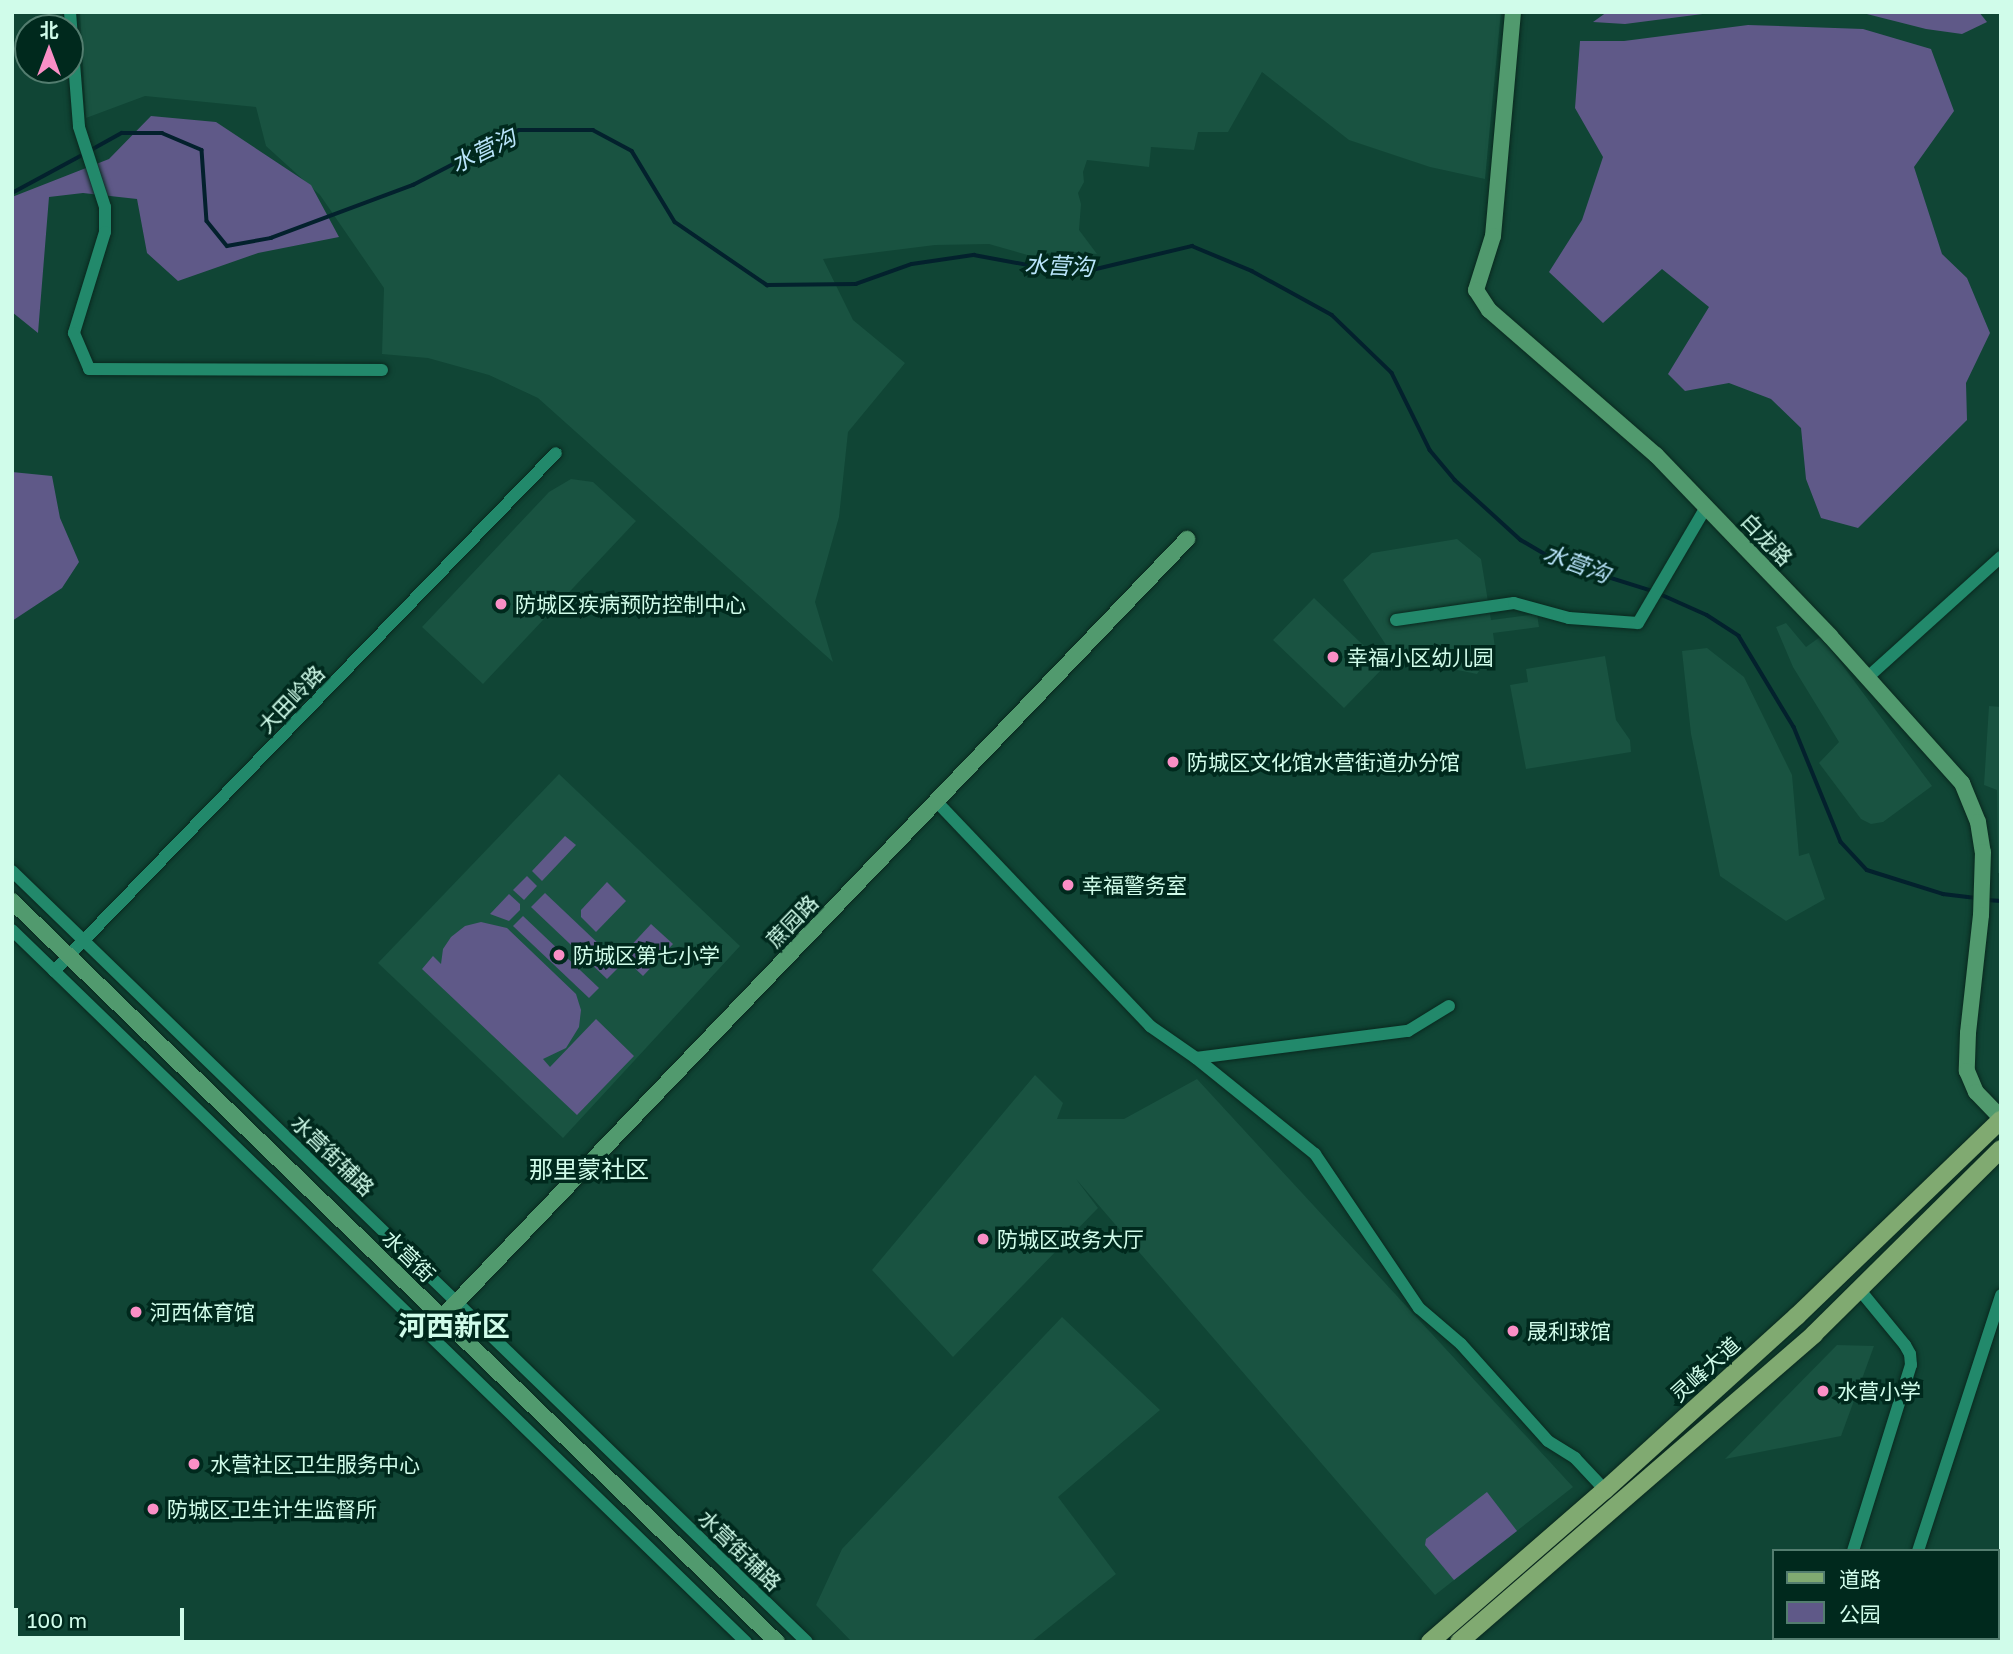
<!DOCTYPE html>
<html>
<head>
<meta charset="utf-8">
<style>
	body { margin:0 }
	#map { position:relative; width:2013px; height:1654px; overflow:hidden; background:#104535; font-family:"Golos Text","Noto Sans SC",sans-serif }
	div>[style] { position:absolute }
	[style*='--x'] { left:calc(var(--x)*1px); top:calc(var(--y)*1px); width:calc(var(--w)*1px); rotate:calc(var(--a)*1deg) }
	.built>* { inset:0; background:#195341 }
	.green>* { inset:0; background:#5f5988 }
	.stream>* { height:3.5px; margin:-1.75px; padding:0 1.75px; transform-origin:1.75px; border-radius:1.75px; background:#03212d }
	.roads { filter:drop-shadow(0 0 2px #09281e) drop-shadow(0 0 2px #09281e) }
	.street>* { height:12px; margin:-6px; padding:0 6px; transform-origin:6px; border-radius:6px; background:#22896b }
	.secondary>* { height:16px; margin:-8px; padding:0 8px; transform-origin:8px; border-radius:8px; background:#519a6e }
	.primary>* { height:18px; margin:-9px; padding:0 9px; transform-origin:9px; border-radius:9px; background:#80aa71 }
	.dots>* { width:19px; height:19px; translate:-50% -50%; box-sizing:border-box; border:4px solid #00291d; border-radius:50% }
	span { translate:-50% -50%; white-space:nowrap; text-align:center; line-height:1.15; -webkit-text-stroke:7px #00291d; paint-order:stroke }
	.street-label { font-size:21px; color:#d0fcea }
	.poi-label { font-size:21px; color:#d0fcea }
	.left { translate:0 -50%; text-align:left }
	.water-label { font-size:23px; color:#b9e5fb; font-style:italic }
	.quarter-label { font-size:24px; color:#d0fcea }
	.district-label { font-size:28px; color:#d0fcea; font-weight:700 }
	.frame { position:absolute; inset:0; border:14px solid #d0fcea; pointer-events:none }
	.legend { position:absolute; left:1772px; top:1549px; width:228px; height:91px; box-sizing:border-box; background:#00291d; border:2px solid #537d6f; margin:0; padding:9px 12px; list-style:none; font-size:21px; color:#d0fcea }
	.legend li { display:flex; align-items:center; gap:14px; height:35px }
	.legend b { width:35px; border:2px solid #537d6f }
	.north { position:absolute; left:14px; top:14px; width:70px; height:70px; box-sizing:border-box; background:#00291d; border:2px solid #537d6f; border-radius:50%; rotate:0deg; font-size:19px; font-weight:700; line-height:28px; text-align:center; color:#d0fcea }
	.north::after { content:''; display:block; margin:auto; width:24px; height:32px; background:#fa8fc6; clip-path:polygon(50% 0,100% 100%,50% 72%,0 100%) }
	.scale { position:absolute; left:14px; top:1608px; width:170px; height:32px; box-sizing:border-box; border:4px solid #d0fcea; border-top:0; padding-left:9px; font-size:21px; line-height:24px; white-space:nowrap; color:#d0fcea; -webkit-text-stroke:5px #00291d; paint-order:stroke }
</style>
</head>
<body>
<div id="map">
	<div class="built">
		<i style="clip-path:polygon(80px 12px,1501px 12px,1485px 179px,1430px 167px,1349px 140px,1262px 72px,1228px 132px,1198px 132px,1194px 150px,1151px 147px,1149px 167px,1087px 160px,1083px 172px,1084px 182px,1078px 193px,1081px 204px,1079px 230px,1097px 254px,1061px 251px,1031px 256px,989px 244px,935px 245px,823px 259px,853px 320px,905px 363px,848px 432px,839px 517px,815px 602px,833px 662px,538px 398px,489px 375px,428px 358px,382px 354px,384px 288px,320px 195px,266px 146px,256px 107px,145px 96px,86px 118px)"></i>
		<i style="clip-path:polygon(571px 479px,593px 482px,636px 521px,483px 684px,422px 627px,549px 492px)"></i>
		<i style="clip-path:polygon(1457px 539px,1481px 559px,1491px 620px,1537px 614px,1539px 627px,1493px 633px,1495px 648px,1477px 674px,1394px 657px,1343px 580px,1372px 553px)"></i>
		<i style="clip-path:polygon(1314px 598px,1385px 666px,1344px 708px,1273px 640px)"></i>
		<i style="clip-path:polygon(1786px 623px,1806px 647px,1820px 637px,1829px 647px,1932px 786px,1883px 822px,1871px 824px,1861px 819px,1819px 763px,1839px 742px,1793px 667px,1776px 627px)"></i>
		<i style="clip-path:polygon(1707px 648px,1744px 677px,1792px 775px,1799px 856px,1809px 853px,1825px 899px,1786px 921px,1720px 876px,1691px 734px,1682px 651px)"></i>
		<i style="clip-path:polygon(1605px 656px,1616px 720px,1630px 740px,1631px 752px,1526px 769px,1510px 685px,1528px 682px,1526px 669px)"></i>
		<i style="clip-path:polygon(1989px 706px,2001px 707px,2001px 873px,1998px 873px,1997px 790px,1984px 785px)"></i>
		<i style="clip-path:polygon(559px 774px,740px 946px,563px 1138px,378px 963px)"></i>
		<i style="clip-path:polygon(1035px 1075px,1063px 1103px,1057px 1119px,1124px 1119px,1197px 1079px,1573px 1487px,1435px 1595px,1076px 1179px,1098px 1208px,953px 1357px,872px 1270px)"></i>
		<i style="clip-path:polygon(1062px 1317px,1160px 1410px,1058px 1497px,1116px 1574px,1031px 1642px,852px 1642px,816px 1605px,842px 1549px)"></i>
		<i style="clip-path:polygon(1837px 1345px,1874px 1346px,1841px 1436px,1725px 1459px)"></i>
	</div>
	<div class="green">
		<i style="clip-path:polygon(1607px 12px,1718px 12px,1625px 24px,1593px 22px)"></i>
		<i style="clip-path:polygon(1859px 12px,1979px 12px,1987px 22px,1962px 34px,1926px 29px)"></i>
		<i style="clip-path:polygon(1748px 25px,1863px 29px,1931px 49px,1954px 111px,1914px 167px,1942px 254px,1967px 278px,1990px 333px,1966px 383px,1967px 420px,1858px 528px,1821px 518px,1806px 479px,1801px 428px,1771px 399px,1729px 383px,1685px 391px,1668px 374px,1709px 307px,1662px 269px,1603px 323px,1549px 272px,1582px 220px,1603px 157px,1575px 108px,1580px 41px,1624px 41px)"></i>
		<i style="clip-path:polygon(151px 116px,216px 122px,311px 185px,339px 237px,258px 253px,178px 281px,147px 253px,137px 199px,83px 193px,49px 197px,38px 333px,12px 312px,12px 197px,109px 159px)"></i>
		<i style="clip-path:polygon(12px 472px,52px 476px,60px 518px,79px 562px,62px 588px,12px 621px)"></i>
		<i style="clip-path:polygon(565px 836px,576px 845px,542px 881px,532px 871px)"></i>
		<i style="clip-path:polygon(527px 876px,537px 886px,524px 900px,513px 890px)"></i>
		<i style="clip-path:polygon(607px 882px,626px 901px,596px 932px,581px 917px,581px 910px)"></i>
		<i style="clip-path:polygon(545px 893px,621px 965px,607px 979px,531px 907px)"></i>
		<i style="clip-path:polygon(509px 894px,520px 904px,520px 910px,509px 921px,490px 914px)"></i>
		<i style="clip-path:polygon(523px 916px,599px 988px,589px 998px,513px 926px)"></i>
		<i style="clip-path:polygon(481px 922px,507px 928px,576px 994px,581px 1010px,579px 1027px,566px 1048px,543px 1059px,550px 1067px,596px 1019px,634px 1056px,577px 1115px,422px 969px,433px 956px,441px 964px,443px 949px,451px 937px,465px 926px)"></i>
		<i style="clip-path:polygon(651px 924px,673px 944px,643px 976px,625px 959px,626px 951px)"></i>
		<i style="clip-path:polygon(1487px 1492px,1517px 1531px,1454px 1580px,1425px 1545px,1426px 1539px)"></i>
		<i style="clip-path:polygon(1997px 1628px,2001px 1629px,2001px 1642px,1929px 1642px,1931px 1638px,1997px 1638px)"></i>
	</div>
	<div class="stream">
		<i style="--x:91;--y:150;--w:35;--a:-29"></i>
		<i style="--x:122;--y:133;--w:40;--a:0"></i>
		<i style="--x:162;--y:133;--w:43;--a:23"></i>
		<i style="--x:202;--y:150;--w:71;--a:86"></i>
		<i style="--x:207;--y:221;--w:32;--a:51"></i>
		<i style="--x:227;--y:246;--w:45;--a:-10.3"></i>
		<i style="--x:271;--y:238;--w:152;--a:-20.5"></i>
		<i style="--x:413;--y:185;--w:119;--a:-27.4"></i>
		<i style="--x:519;--y:130;--w:74;--a:0"></i>
		<i style="--x:593;--y:130;--w:44;--a:28.3"></i>
		<i style="--x:632;--y:151;--w:83;--a:58.8"></i>
		<i style="--x:675;--y:222;--w:112;--a:34.4"></i>
		<i style="--x:767;--y:285;--w:89;--a:-0.6"></i>
		<i style="--x:856;--y:284;--w:59;--a:-19.7"></i>
		<i style="--x:912;--y:264;--w:63;--a:-8.3"></i>
		<i style="--x:974;--y:255;--w:66;--a:10.5"></i>
		<i style="--x:1039;--y:267;--w:53;--a:3.2"></i>
		<i style="--x:1092;--y:270;--w:103;--a:-13.5"></i>
		<i style="--x:1192;--y:246;--w:65;--a:22.6"></i>
		<i style="--x:1252;--y:271;--w:91;--a:28.8"></i>
		<i style="--x:1332;--y:315;--w:83;--a:44"></i>
		<i style="--x:1392;--y:373;--w:86;--a:63.7"></i>
		<i style="--x:1430;--y:450;--w:39;--a:50"></i>
		<i style="--x:1455;--y:480;--w:89;--a:42.3"></i>
		<i style="--x:1521;--y:540;--w:42;--a:30.3"></i>
		<i style="--x:1557;--y:561;--w:101;--a:17.4"></i>
		<i style="--x:12;--y:193;--w:82;--a:-28.4"></i>
		<i style="--x:1660;--y:594;--w:51;--a:24.1"></i>
		<i style="--x:1707;--y:615;--w:38;--a:33"></i>
		<i style="--x:1739;--y:636;--w:106;--a:58.9"></i>
		<i style="--x:1794;--y:727;--w:124;--a:67.8"></i>
		<i style="--x:1841;--y:842;--w:38;--a:47"></i>
		<i style="--x:1867;--y:870;--w:80;--a:17.5"></i>
		<i style="--x:1943;--y:894;--w:33;--a:7"></i>
		<i style="--x:1987;--y:900;--w:14;--a:4"></i>
	</div>
	<div class="roads">
		<div class="street">
			<i style="--x:70;--y:12;--w:115;--a:85.5"></i>
			<i style="--x:79;--y:127;--w:84;--a:72"></i>
			<i style="--x:105;--y:207;--w:25;--a:90"></i>
			<i style="--x:105;--y:232;--w:106;--a:107.1"></i>
			<i style="--x:74;--y:333;--w:39;--a:67"></i>
			<i style="--x:89;--y:369;--w:293;--a:0.2"></i>
			<i style="--x:1396;--y:620;--w:119;--a:-8.2"></i>
			<i style="--x:1514;--y:603;--w:57;--a:15.3"></i>
			<i style="--x:1569;--y:618;--w:69;--a:4.1"></i>
			<i style="--x:1638;--y:623;--w:134;--a:-59.6"></i>
			<i style="--x:1868;--y:677;--w:179;--a:-42.1"></i>
			<i style="--x:936;--y:801;--w:311;--a:46.4"></i>
			<i style="--x:1150;--y:1026;--w:56;--a:34.8"></i>
			<i style="--x:1196;--y:1058;--w:214;--a:-7.3"></i>
			<i style="--x:1408;--y:1031;--w:48;--a:-31.4"></i>
			<i style="--x:12;--y:871;--w:1107;--a:44.12"></i>
			<i style="--x:12;--y:930;--w:1023;--a:44.13"></i>
			<i style="--x:54;--y:971;--w:721;--a:-45.9"></i>
			<i style="--x:1196;--y:1058;--w:153;--a:38.9"></i>
			<i style="--x:1315;--y:1154;--w:186;--a:56"></i>
			<i style="--x:1419;--y:1308;--w:55;--a:40.6"></i>
			<i style="--x:1461;--y:1344;--w:130;--a:48.1"></i>
			<i style="--x:1548;--y:1441;--w:32;--a:32"></i>
			<i style="--x:1575;--y:1458;--w:44;--a:46.8"></i>
			<i style="--x:1853;--y:1551;--w:195;--a:-72.7"></i>
			<i style="--x:1911;--y:1365;--w:11;--a:-95"></i>
			<i style="--x:1910;--y:1354;--w:10;--a:-119"></i>
			<i style="--x:1905;--y:1345;--w:72;--a:-129.4"></i>
			<i style="--x:1918;--y:1551;--w:269;--a:-72"></i>
			<i style="--x:1888;--y:1642;--w:4;--a:-76"></i>
		</div>
		<div class="secondary">
			<i style="--x:1513;--y:12;--w:225;--a:95.1"></i>
			<i style="--x:1493;--y:236;--w:57;--a:107.5"></i>
			<i style="--x:1476;--y:290;--w:24;--a:57"></i>
			<i style="--x:1489;--y:310;--w:221;--a:41"></i>
			<i style="--x:1656;--y:455;--w:251;--a:46.1"></i>
			<i style="--x:1830;--y:636;--w:198;--a:48.1"></i>
			<i style="--x:1962;--y:783;--w:42;--a:67.7"></i>
			<i style="--x:1978;--y:822;--w:30;--a:81"></i>
			<i style="--x:1983;--y:852;--w:63;--a:91.8"></i>
			<i style="--x:1981;--y:915;--w:119;--a:96.3"></i>
			<i style="--x:1968;--y:1033;--w:38;--a:92"></i>
			<i style="--x:1967;--y:1071;--w:23;--a:67"></i>
			<i style="--x:1976;--y:1092;--w:36;--a:46"></i>
			<i style="--x:12;--y:901;--w:1065;--a:44.09"></i>
			<i style="--x:428;--y:1332;--w:1098;--a:-46.25"></i>
		</div>
		<div class="primary">
			<i style="--x:1430;--y:1642;--w:232;--a:-41"></i>
			<i style="--x:1605;--y:1490;--w:259;--a:-42.2"></i>
			<i style="--x:1797;--y:1316;--w:283;--a:-43.9"></i>
			<i style="--x:1459;--y:1642;--w:470;--a:-40.9"></i>
			<i style="--x:1814;--y:1334;--w:263;--a:-44.7"></i>
		</div>
	</div>
	<div class="dots">
		<i style="left:501px;top:604px;background:#fa8fc6"></i>
		<i style="left:1333px;top:657px;background:#fa8fc6"></i>
		<i style="left:1173px;top:762px;background:#fa8fc6"></i>
		<i style="left:1068px;top:885px;background:#fa8fc6"></i>
		<i style="left:559px;top:955px;background:#fa8fc6"></i>
		<i style="left:983px;top:1239px;background:#fa8fc6"></i>
		<i style="left:136px;top:1312px;background:#fa8fc6"></i>
		<i style="left:1513px;top:1331px;background:#fa8fc6"></i>
		<i style="left:1823px;top:1391px;background:#fa8fc6"></i>
		<i style="left:194px;top:1464px;background:#fa8fc6"></i>
		<i style="left:153px;top:1509px;background:#fa8fc6"></i>
	</div>
	<div class="street-label">
		<span style="left:1767px;top:539px;rotate:46deg">白龙路</span>
		<span style="left:291px;top:699px;rotate:-46deg">大田岭路</span>
		<span style="left:792px;top:921px;rotate:-46deg">蔗园路</span>
		<span style="left:333px;top:1155px;rotate:44deg">水营街辅路</span>
		<span style="left:409px;top:1256px;rotate:44deg">水营街</span>
		<span style="left:1705px;top:1369px;rotate:-42deg">灵峰大道</span>
		<span style="left:740px;top:1550px;rotate:44deg">水营街辅路</span>
	</div>
	<div class="poi-label">
		<span class="left" style="left:515px;top:604px">防城区疾病预防控制中心</span>
		<span class="left" style="left:1347px;top:657px">幸福小区幼儿园</span>
		<span class="left" style="left:1187px;top:762px">防城区文化馆水营街道办分馆</span>
		<span class="left" style="left:1082px;top:885px">幸福警务室</span>
		<span class="left" style="left:573px;top:955px">防城区第七小学</span>
		<span class="left" style="left:997px;top:1239px">防城区政务大厅</span>
		<span class="left" style="left:150px;top:1312px">河西体育馆</span>
		<span class="left" style="left:1527px;top:1331px">晟利球馆</span>
		<span class="left" style="left:1837px;top:1391px">水营小学</span>
		<span class="left" style="left:210px;top:1464px">水营社区卫生服务中心</span>
		<span class="left" style="left:167px;top:1509px">防城区卫生计生监督所</span>
	</div>
	<div class="water-label">
		<span style="left:483px;top:150px;rotate:-26deg">水营沟</span>
		<span style="left:1059px;top:265px;rotate:3deg">水营沟</span>
		<span style="left:1577px;top:563px;rotate:20deg">水营沟</span>
	</div>
	<div class="quarter-label">
		<span style="left:589px;top:1169px">那里蒙社区</span>
	</div>
	<div class="district-label">
		<span style="left:454px;top:1326px">河西新区</span>
	</div>
	<div class="frame"></div>
	<ul class="legend">
	<li><b style="height:9px;background:#80aa71"></b>道路</li>
	<li><b style="height:19px;background:#5f5988"></b>公园</li>
	</ul>
	<div class="north">北</div>
	<div class="scale">100 m</div>
</div>
</body>
</html>
